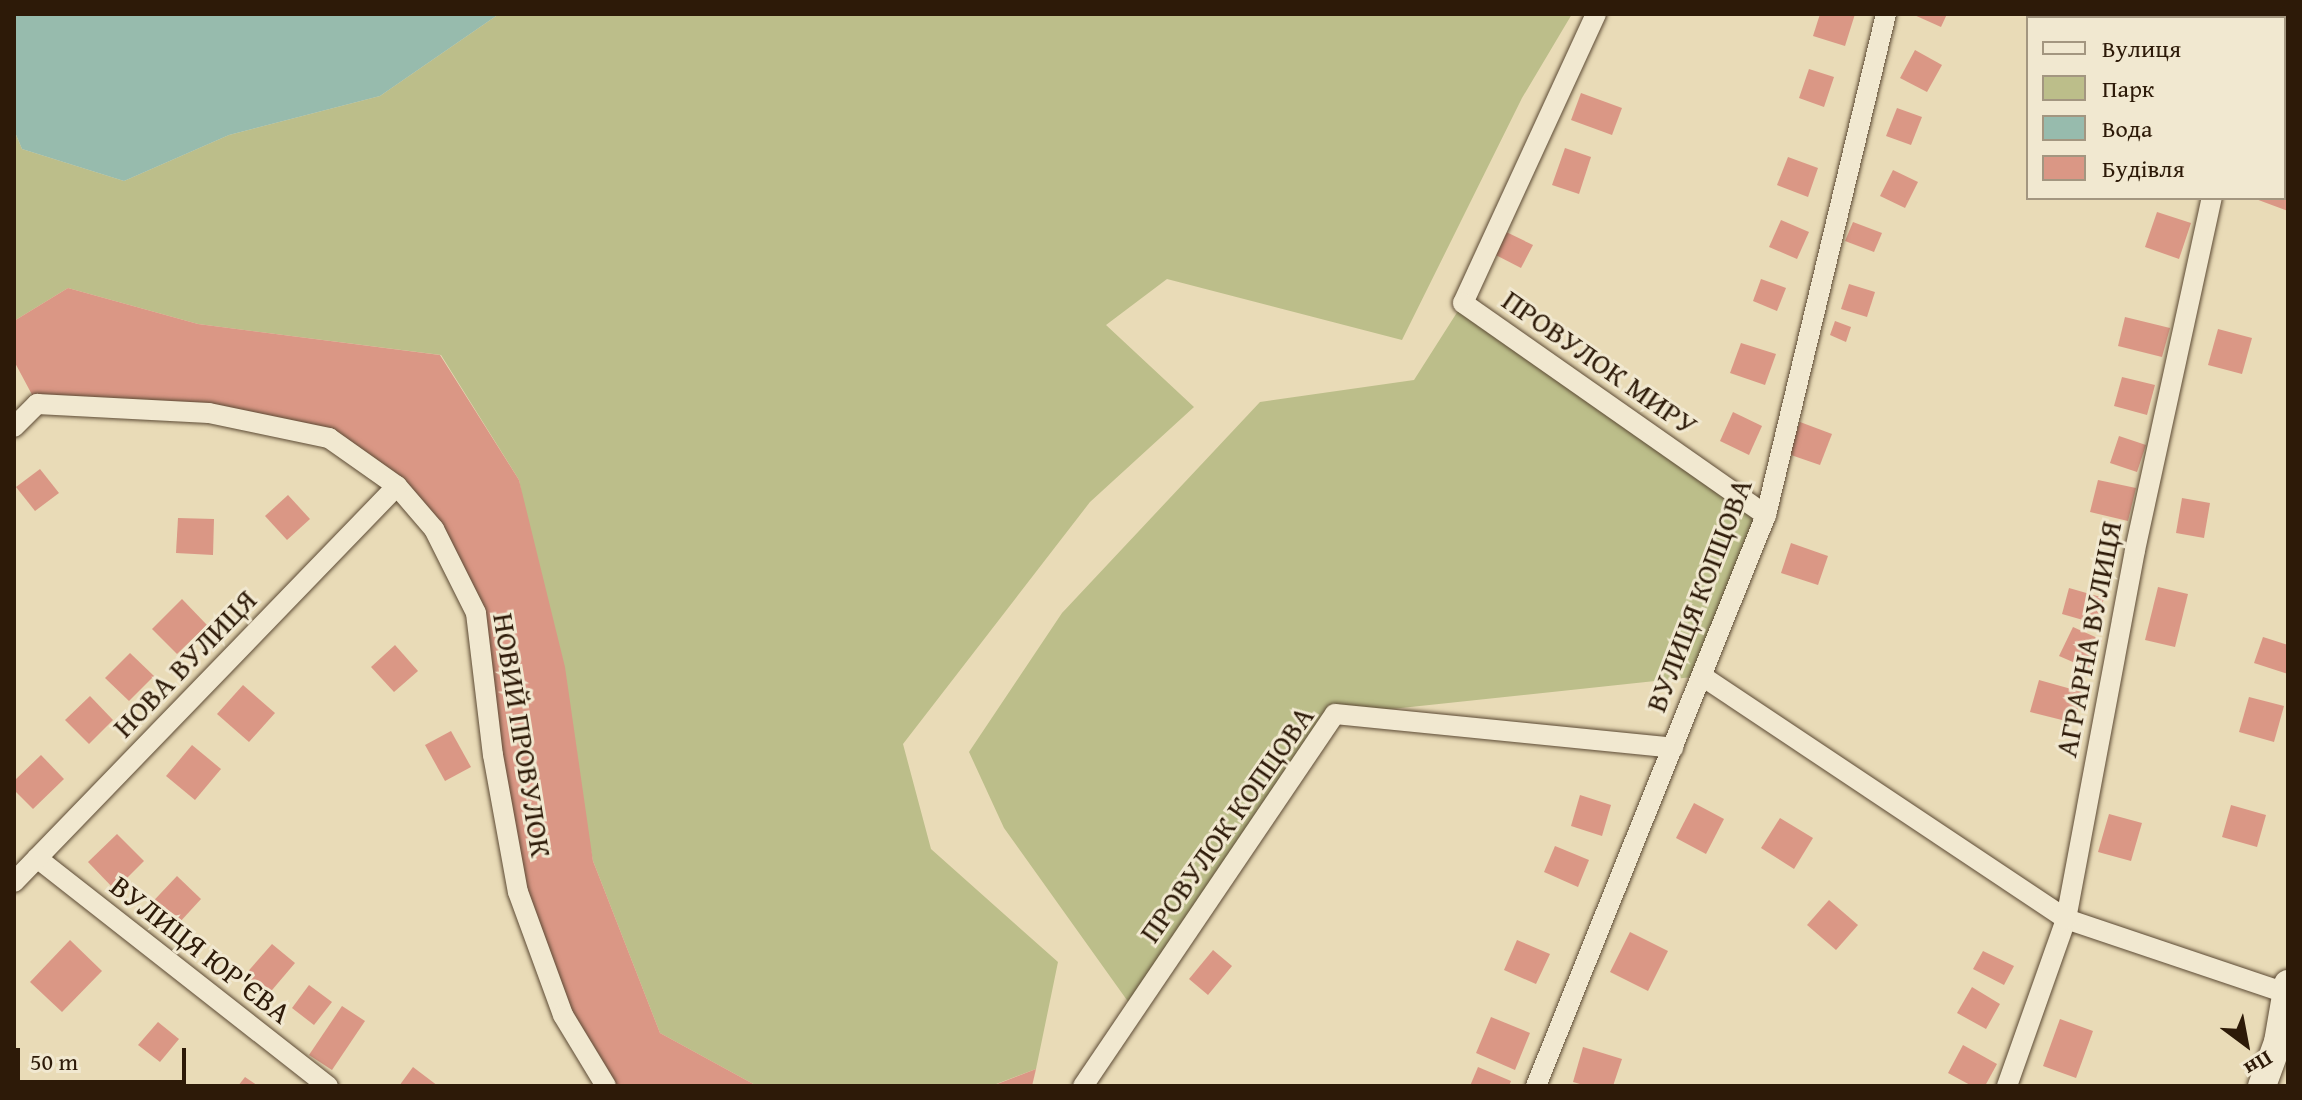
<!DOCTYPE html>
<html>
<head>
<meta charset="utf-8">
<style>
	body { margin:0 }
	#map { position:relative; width:2302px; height:1100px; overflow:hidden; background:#e9dbb7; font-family:"Gentium Book Plus",serif }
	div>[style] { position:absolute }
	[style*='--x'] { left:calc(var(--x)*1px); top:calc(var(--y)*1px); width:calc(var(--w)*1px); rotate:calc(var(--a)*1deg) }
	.green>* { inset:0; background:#bcbe8a }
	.water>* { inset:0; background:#97bbad }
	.building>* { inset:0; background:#da9785 }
	.roads { filter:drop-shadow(0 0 2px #5c4a34) drop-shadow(0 0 2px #5c4a34) }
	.street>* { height:20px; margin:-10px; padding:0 10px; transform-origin:10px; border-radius:10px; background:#f1e8d0 }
	.secondary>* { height:28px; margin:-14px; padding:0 14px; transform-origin:14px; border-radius:14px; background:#f1e8d0 }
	span { translate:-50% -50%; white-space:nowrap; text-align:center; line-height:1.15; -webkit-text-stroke:6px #f1e8d0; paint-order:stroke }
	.street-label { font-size:30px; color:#2d1a08 }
	.frame { position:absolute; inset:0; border:16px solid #2d1a08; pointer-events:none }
	.legend { position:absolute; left:2026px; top:16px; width:260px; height:184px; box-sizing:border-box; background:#f1e8d0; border:2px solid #a39680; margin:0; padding:10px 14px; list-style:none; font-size:24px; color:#2d1a08 }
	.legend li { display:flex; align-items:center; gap:16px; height:40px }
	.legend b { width:40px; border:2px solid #a39680 }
	.north { position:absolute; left:2206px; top:1004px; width:80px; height:80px; -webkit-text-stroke:6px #f1e8d0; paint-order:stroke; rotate:148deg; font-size:22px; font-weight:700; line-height:32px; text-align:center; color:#2d1a08 }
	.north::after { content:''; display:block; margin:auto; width:28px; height:36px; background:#2d1a08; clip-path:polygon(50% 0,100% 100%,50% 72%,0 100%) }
	.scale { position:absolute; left:16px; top:1048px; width:170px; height:36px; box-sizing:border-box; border:4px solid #2d1a08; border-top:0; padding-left:10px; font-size:24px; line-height:28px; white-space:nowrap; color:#2d1a08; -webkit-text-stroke:6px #f1e8d0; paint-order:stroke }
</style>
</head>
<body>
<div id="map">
	<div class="green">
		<i style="clip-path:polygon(499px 14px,1572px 14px,1522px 98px,1402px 340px,1167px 279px,1106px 325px,1194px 407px,1090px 502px,903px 744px,931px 849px,1058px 962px,1036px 1069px,991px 1086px,757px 1086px,660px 1033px,593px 861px,519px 480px,441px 355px,198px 324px,68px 288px,14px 321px,14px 130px,22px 149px,124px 181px,229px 135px,380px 96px)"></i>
		<i style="clip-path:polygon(1463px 303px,1766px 515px,1702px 676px,1335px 715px,1134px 1010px,1004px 828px,969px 752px,1062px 613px,1260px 402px,1414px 380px)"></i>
	</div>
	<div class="water">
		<i style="clip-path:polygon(14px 14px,499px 14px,380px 96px,229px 135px,124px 181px,22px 149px,14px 130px)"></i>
	</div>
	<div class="building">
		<i style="clip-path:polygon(1820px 14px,1855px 14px,1845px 46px,1813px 36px)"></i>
		<i style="clip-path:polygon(1912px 14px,1947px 14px,1941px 27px)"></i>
		<i style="clip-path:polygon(1915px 50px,1942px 65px,1927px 92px,1900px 78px)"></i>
		<i style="clip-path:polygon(1809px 69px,1834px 77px,1824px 107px,1799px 98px)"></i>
		<i style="clip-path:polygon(1581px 93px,1622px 108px,1612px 135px,1571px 120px)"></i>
		<i style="clip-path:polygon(1897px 108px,1922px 117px,1911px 145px,1886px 136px)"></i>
		<i style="clip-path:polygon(1565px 148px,1591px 157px,1579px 194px,1552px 185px)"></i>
		<i style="clip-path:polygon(1788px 157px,1818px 168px,1808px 197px,1777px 185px)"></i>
		<i style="clip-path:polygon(2284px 169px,2288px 170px,2288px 211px,2253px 198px,2284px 198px)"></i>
		<i style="clip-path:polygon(1893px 170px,1918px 182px,1905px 208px,1880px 196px)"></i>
		<i style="clip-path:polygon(2157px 212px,2191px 223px,2179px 259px,2145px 247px)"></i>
		<i style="clip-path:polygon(1781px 220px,1809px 232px,1797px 259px,1769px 247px)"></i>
		<i style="clip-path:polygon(1853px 222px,1882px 233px,1874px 252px,1845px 241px)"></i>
		<i style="clip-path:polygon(1500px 229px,1533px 245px,1521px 268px,1488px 251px)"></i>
		<i style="clip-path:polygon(1761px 279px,1786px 288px,1777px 311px,1753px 301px)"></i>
		<i style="clip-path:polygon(1849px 284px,1875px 292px,1867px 317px,1841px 309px)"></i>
		<i style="clip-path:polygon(68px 288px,198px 324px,440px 355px,519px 480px,565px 667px,593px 861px,660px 1033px,757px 1086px,606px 1086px,518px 892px,476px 613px,434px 529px,329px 438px,209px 413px,37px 404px,14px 361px,14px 321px)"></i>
		<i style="clip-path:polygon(2125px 317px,2170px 328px,2162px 357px,2118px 346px)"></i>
		<i style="clip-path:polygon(1835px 321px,1851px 327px,1846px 342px,1830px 335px)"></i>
		<i style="clip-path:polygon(2218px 329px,2252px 338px,2242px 374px,2208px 365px)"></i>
		<i style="clip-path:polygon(1741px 343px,1776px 354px,1765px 385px,1730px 373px)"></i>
		<i style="clip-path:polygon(2122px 377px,2155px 385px,2147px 415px,2114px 406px)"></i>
		<i style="clip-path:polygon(1733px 412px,1762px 426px,1749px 455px,1720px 441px)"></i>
		<i style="clip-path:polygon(1800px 422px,1832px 434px,1820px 465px,1788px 454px)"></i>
		<i style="clip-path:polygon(2119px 436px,2146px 445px,2137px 472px,2110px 463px)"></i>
		<i style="clip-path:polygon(40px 469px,59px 493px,35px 511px,16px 487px)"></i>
		<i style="clip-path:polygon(2098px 480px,2136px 488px,2128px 521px,2090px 512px)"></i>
		<i style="clip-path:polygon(288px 495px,310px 519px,287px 540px,265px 516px)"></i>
		<i style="clip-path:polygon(2182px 498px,2210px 503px,2204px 538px,2176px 533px)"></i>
		<i style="clip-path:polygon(178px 518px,214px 519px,213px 555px,176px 553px)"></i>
		<i style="clip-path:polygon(1791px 543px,1828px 556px,1818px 585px,1781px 573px)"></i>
		<i style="clip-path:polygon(2158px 587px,2188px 594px,2175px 647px,2145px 640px)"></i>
		<i style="clip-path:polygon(2069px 588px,2104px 598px,2097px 624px,2062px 614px)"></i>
		<i style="clip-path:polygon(182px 599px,207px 625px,177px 654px,152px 629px)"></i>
		<i style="clip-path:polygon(2073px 627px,2102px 640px,2089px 669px,2059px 656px)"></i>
		<i style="clip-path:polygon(2263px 637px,2288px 645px,2288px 674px,2254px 663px)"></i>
		<i style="clip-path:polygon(395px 645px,418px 671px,394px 692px,371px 667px)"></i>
		<i style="clip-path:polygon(130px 653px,154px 676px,129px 701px,105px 678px)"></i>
		<i style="clip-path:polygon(2039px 680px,2082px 692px,2074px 723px,2030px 712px)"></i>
		<i style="clip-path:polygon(243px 685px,275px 713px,249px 742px,217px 714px)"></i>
		<i style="clip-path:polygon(90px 696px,113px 720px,89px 744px,65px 720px)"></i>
		<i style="clip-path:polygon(2249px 697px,2284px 706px,2274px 742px,2239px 732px)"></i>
		<i style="clip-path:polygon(451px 731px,471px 767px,445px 781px,425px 745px)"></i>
		<i style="clip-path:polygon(192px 745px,221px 769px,195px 800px,166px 776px)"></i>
		<i style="clip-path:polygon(41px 755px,64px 779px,33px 809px,14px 790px,14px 781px)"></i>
		<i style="clip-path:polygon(1580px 795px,1611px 805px,1602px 836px,1571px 826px)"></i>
		<i style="clip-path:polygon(1694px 803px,1724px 819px,1706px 854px,1676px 838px)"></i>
		<i style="clip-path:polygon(2231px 805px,2266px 815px,2257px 847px,2222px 837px)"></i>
		<i style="clip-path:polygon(2109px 814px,2142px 823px,2131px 861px,2098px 852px)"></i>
		<i style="clip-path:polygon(1780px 818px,1813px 838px,1794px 869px,1761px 848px)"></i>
		<i style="clip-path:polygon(117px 834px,144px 861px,115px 890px,88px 862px)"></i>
		<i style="clip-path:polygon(1555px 846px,1589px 860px,1578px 887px,1544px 872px)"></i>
		<i style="clip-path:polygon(177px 876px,201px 899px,168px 935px,143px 912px)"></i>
		<i style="clip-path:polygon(1829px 900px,1858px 925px,1836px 950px,1807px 925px)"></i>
		<i style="clip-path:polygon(1630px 932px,1668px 951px,1648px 991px,1610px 972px)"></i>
		<i style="clip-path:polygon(70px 940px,102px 971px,62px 1012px,30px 982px)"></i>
		<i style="clip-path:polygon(1517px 940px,1550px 954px,1536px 984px,1504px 970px)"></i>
		<i style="clip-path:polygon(272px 944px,295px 963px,267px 996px,244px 976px)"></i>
		<i style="clip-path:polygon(1213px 950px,1232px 966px,1208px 995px,1189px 979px)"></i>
		<i style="clip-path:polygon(1983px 951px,2014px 966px,2004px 985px,1973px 969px)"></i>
		<i style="clip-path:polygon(309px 985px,332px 1002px,314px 1025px,292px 1008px)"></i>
		<i style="clip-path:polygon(1972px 987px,2000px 1004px,1986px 1029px,1957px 1013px)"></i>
		<i style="clip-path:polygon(342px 1006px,365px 1021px,332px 1070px,309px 1055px)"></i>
		<i style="clip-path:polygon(1491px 1017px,1530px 1033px,1515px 1070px,1476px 1053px)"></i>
		<i style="clip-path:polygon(2060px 1019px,2093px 1031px,2076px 1078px,2043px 1066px)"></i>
		<i style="clip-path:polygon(158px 1022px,179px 1039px,160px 1062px,138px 1045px)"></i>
		<i style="clip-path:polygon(1963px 1045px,1997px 1064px,1985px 1086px,1972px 1086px,1948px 1073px)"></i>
		<i style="clip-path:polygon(1583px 1047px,1622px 1059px,1613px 1086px,1587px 1086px,1573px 1082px)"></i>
		<i style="clip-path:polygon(413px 1067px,438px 1086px,399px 1086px)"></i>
		<i style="clip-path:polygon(1478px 1067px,1511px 1081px,1509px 1086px,1470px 1086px)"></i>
		<i style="clip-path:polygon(1036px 1069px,1032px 1086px,992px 1086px)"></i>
		<i style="clip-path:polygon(245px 1077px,258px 1086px,238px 1086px)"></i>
	</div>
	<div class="roads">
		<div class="street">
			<i style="--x:1596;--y:14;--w:318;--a:114.7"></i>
			<i style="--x:1463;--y:303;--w:370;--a:35"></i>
			<i style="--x:2279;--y:18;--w:4;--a:-76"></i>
			<i style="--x:14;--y:427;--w:33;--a:-45"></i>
			<i style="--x:37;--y:404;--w:172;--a:3"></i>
			<i style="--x:209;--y:413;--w:123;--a:11.8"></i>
			<i style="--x:329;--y:438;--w:83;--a:35.2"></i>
			<i style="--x:397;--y:486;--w:57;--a:49.3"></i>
			<i style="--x:434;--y:529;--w:94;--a:63.4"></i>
			<i style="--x:476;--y:613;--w:143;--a:83.2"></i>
			<i style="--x:493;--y:755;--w:139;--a:79.7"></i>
			<i style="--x:518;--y:892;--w:131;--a:69.9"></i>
			<i style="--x:563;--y:1015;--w:83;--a:58.8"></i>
			<i style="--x:1702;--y:676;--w:438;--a:33.7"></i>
			<i style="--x:2066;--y:919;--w:232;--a:18.6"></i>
			<i style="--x:37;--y:858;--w:370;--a:38.1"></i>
			<i style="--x:14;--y:882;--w:551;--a:-45.96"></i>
			<i style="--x:1083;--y:1086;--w:449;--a:-55.9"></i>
			<i style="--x:1335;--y:714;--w:340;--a:5.7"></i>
			<i style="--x:1536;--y:1086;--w:616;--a:-68.06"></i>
			<i style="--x:1766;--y:515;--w:515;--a:-76.53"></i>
			<i style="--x:2007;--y:1086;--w:177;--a:-70.5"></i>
			<i style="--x:2066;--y:919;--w:375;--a:-79.4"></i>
			<i style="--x:2135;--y:550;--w:360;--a:-77.7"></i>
		</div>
		<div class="secondary">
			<i style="--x:2262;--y:1086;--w:47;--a:-70"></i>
			<i style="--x:2278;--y:1042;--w:59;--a:-80.2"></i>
		</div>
	</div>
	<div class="street-label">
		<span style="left:1600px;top:362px;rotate:35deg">ПРОВУЛОК МИРУ</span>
		<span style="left:1698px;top:595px;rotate:-69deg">ВУЛИЦЯ КОПЦОВА</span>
		<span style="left:2088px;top:639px;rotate:-79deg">АГРАРНА ВУЛИЦЯ</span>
		<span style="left:184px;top:663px;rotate:-46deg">НОВА ВУЛИЦЯ</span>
		<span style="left:523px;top:735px;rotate:81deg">НОВИЙ ПРОВУЛОК</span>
		<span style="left:1226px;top:824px;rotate:-55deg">ПРОВУЛОК КОПЦОВА</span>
		<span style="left:201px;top:949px;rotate:38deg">ВУЛИЦЯ ЮР'ЄВА</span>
	</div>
	<div class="frame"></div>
	<ul class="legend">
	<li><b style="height:10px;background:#f1e8d0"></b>Вулиця</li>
	<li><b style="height:22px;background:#bcbe8a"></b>Парк</li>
	<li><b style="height:22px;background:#97bbad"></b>Вода</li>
	<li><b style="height:22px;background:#da9785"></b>Будівля</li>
	</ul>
	<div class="north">Пн</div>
	<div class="scale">50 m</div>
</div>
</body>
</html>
